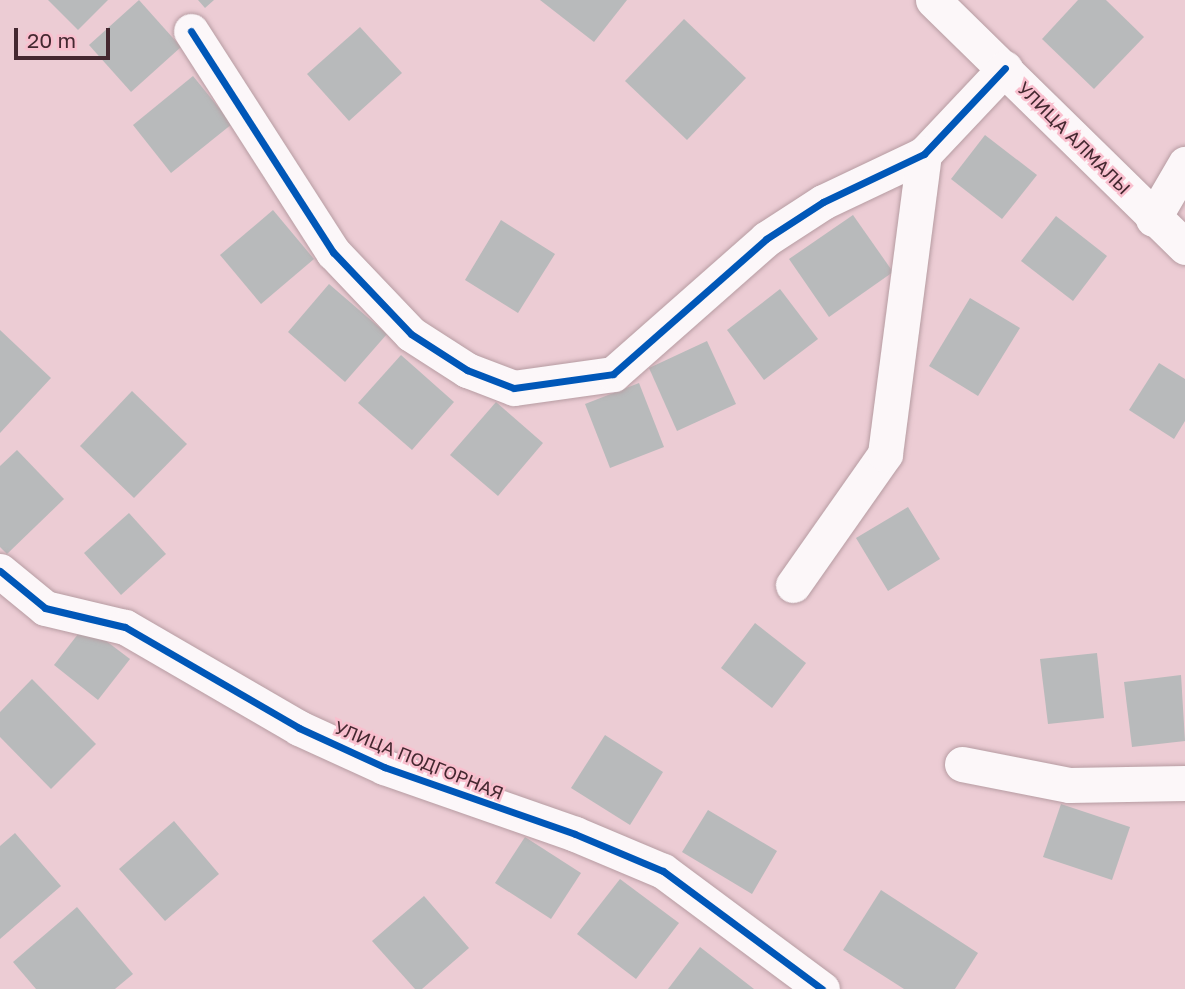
<!DOCTYPE html>
<html>
<head>
<meta charset="utf-8">
<style>
	body { margin:0 }
	#map { position:relative; width:1185px; height:989px; overflow:hidden; background:#ecccd4; font-family:"Golos Text",sans-serif }
	div>[style] { position:absolute }
	[style*='--x'] { left:calc(var(--x)*1px); top:calc(var(--y)*1px); width:calc(var(--w)*1px); rotate:calc(var(--a)*1deg) }
	.building>* { inset:0; background:#b8babb }
	.roads { filter:drop-shadow(0 0 2px #b69ca2) drop-shadow(0 0 2px #b69ca2) }
	.minor>* { height:35px; margin:-17.5px; padding:0 17.5px; transform-origin:17.5px; border-radius:17.5px; background:#fcf7f9 }
	.cycleway>* { height:7px; margin:-3.5px; padding:0 3.5px; transform-origin:3.5px; border-radius:3.5px; background:#0057b8 }
	span { translate:-50% -50%; white-space:nowrap; text-align:center; line-height:1.15; -webkit-text-stroke:5px #f9bfce; paint-order:stroke }
	.street-label { font-size:18px; color:#442830 }
	.scale { position:absolute; left:14px; top:28px; width:96px; height:32px; box-sizing:border-box; border:4px solid #442830; border-top:0; padding-left:9px; font-size:21px; line-height:24px; white-space:nowrap; color:#442830; -webkit-text-stroke:5px #f9bfce; paint-order:stroke }
</style>
</head>
<body>
<div id="map">
	<div class="building">
		<i style="clip-path:polygon(48px 0,108px 0,78px 30px)"></i>
		<i style="clip-path:polygon(139px 0,181px 47px,131px 92px,89px 45px)"></i>
		<i style="clip-path:polygon(198px 0,214px 0,205px 8px)"></i>
		<i style="clip-path:polygon(540px 0,627px 0,594px 42px)"></i>
		<i style="clip-path:polygon(1078px 0,1106px 0,1144px 37px,1094px 89px,1042px 39px)"></i>
		<i style="clip-path:polygon(684px 19px,746px 78px,687px 140px,625px 81px)"></i>
		<i style="clip-path:polygon(360px 27px,402px 73px,349px 121px,307px 74px)"></i>
		<i style="clip-path:polygon(193px 76px,232px 124px,171px 173px,133px 125px)"></i>
		<i style="clip-path:polygon(985px 135px,1037px 175px,1002px 219px,951px 179px)"></i>
		<i style="clip-path:polygon(273px 210px,314px 259px,261px 304px,220px 255px)"></i>
		<i style="clip-path:polygon(853px 215px,893px 272px,829px 317px,789px 259px)"></i>
		<i style="clip-path:polygon(1056px 216px,1107px 256px,1073px 301px,1021px 261px)"></i>
		<i style="clip-path:polygon(501px 220px,555px 254px,518px 313px,465px 280px)"></i>
		<i style="clip-path:polygon(329px 284px,387px 334px,345px 382px,288px 332px)"></i>
		<i style="clip-path:polygon(780px 289px,818px 339px,764px 380px,727px 330px)"></i>
		<i style="clip-path:polygon(970px 298px,1020px 328px,978px 396px,929px 366px)"></i>
		<i style="clip-path:polygon(0 330px,51px 378px,0 433px)"></i>
		<i style="clip-path:polygon(707px 341px,736px 404px,677px 431px,649px 368px)"></i>
		<i style="clip-path:polygon(401px 355px,454px 402px,412px 450px,358px 403px)"></i>
		<i style="clip-path:polygon(1159px 363px,1185px 379px,1185px 421px,1174px 439px,1129px 410px)"></i>
		<i style="clip-path:polygon(639px 383px,664px 447px,610px 468px,585px 404px)"></i>
		<i style="clip-path:polygon(132px 391px,187px 444px,134px 498px,80px 446px)"></i>
		<i style="clip-path:polygon(496px 402px,543px 443px,498px 496px,450px 455px)"></i>
		<i style="clip-path:polygon(17px 450px,64px 499px,7px 554px,0 547px,0 466px)"></i>
		<i style="clip-path:polygon(908px 507px,940px 559px,888px 591px,856px 538px)"></i>
		<i style="clip-path:polygon(129px 513px,166px 554px,121px 595px,84px 553px)"></i>
		<i style="clip-path:polygon(755px 623px,806px 663px,772px 708px,721px 668px)"></i>
		<i style="clip-path:polygon(85px 625px,130px 659px,98px 700px,54px 665px)"></i>
		<i style="clip-path:polygon(1097px 653px,1104px 718px,1048px 724px,1040px 659px)"></i>
		<i style="clip-path:polygon(1181px 675px,1185px 741px,1132px 747px,1124px 682px)"></i>
		<i style="clip-path:polygon(32px 679px,96px 744px,51px 789px,0 737px,0 712px)"></i>
		<i style="clip-path:polygon(605px 735px,663px 772px,630px 825px,571px 788px)"></i>
		<i style="clip-path:polygon(1061px 804px,1130px 827px,1112px 880px,1043px 857px)"></i>
		<i style="clip-path:polygon(708px 810px,777px 851px,752px 894px,682px 852px)"></i>
		<i style="clip-path:polygon(174px 821px,219px 874px,165px 921px,119px 869px)"></i>
		<i style="clip-path:polygon(15px 833px,61px 886px,0 939px,0 846px)"></i>
		<i style="clip-path:polygon(525px 837px,581px 873px,551px 919px,495px 883px)"></i>
		<i style="clip-path:polygon(620px 879px,679px 923px,636px 979px,577px 934px)"></i>
		<i style="clip-path:polygon(881px 890px,978px 953px,955px 989px,904px 989px,843px 950px)"></i>
		<i style="clip-path:polygon(424px 896px,469px 948px,422px 989px,415px 989px,372px 941px)"></i>
		<i style="clip-path:polygon(77px 907px,133px 974px,115px 989px,36px 989px,13px 962px)"></i>
		<i style="clip-path:polygon(700px 947px,754px 989px,668px 989px)"></i>
	</div>
	<div class="roads">
		<div class="minor">
			<i style="--x:933;--y:0;--w:353;--a:44.4"></i>
			<i style="--x:191;--y:31;--w:263;--a:57.3"></i>
			<i style="--x:333;--y:252;--w:113;--a:46.4"></i>
			<i style="--x:411;--y:334;--w:67;--a:32.7"></i>
			<i style="--x:467;--y:370;--w:50;--a:21"></i>
			<i style="--x:514;--y:388;--w:100;--a:-8"></i>
			<i style="--x:613;--y:374;--w:204;--a:-41.4"></i>
			<i style="--x:766;--y:239;--w:68;--a:-33"></i>
			<i style="--x:823;--y:202;--w:112;--a:-25.4"></i>
			<i style="--x:924;--y:154;--w:118;--a:-46.7"></i>
			<i style="--x:1153;--y:219;--w:64;--a:-59.8"></i>
			<i style="--x:0;--y:571;--w:58;--a:39.4"></i>
			<i style="--x:45;--y:608;--w:82;--a:13.4"></i>
			<i style="--x:125;--y:627;--w:201;--a:30.1"></i>
			<i style="--x:299;--y:728;--w:94;--a:24.6"></i>
			<i style="--x:384;--y:767;--w:202;--a:19.3"></i>
			<i style="--x:575;--y:834;--w:95;--a:22.8"></i>
			<i style="--x:663;--y:871;--w:198;--a:36.6"></i>
			<i style="--x:793;--y:585;--w:160;--a:-54.9"></i>
			<i style="--x:885;--y:454;--w:303;--a:-82.6"></i>
			<i style="--x:962;--y:764;--w:109;--a:11.1"></i>
			<i style="--x:1069;--y:785;--w:116;--a:-1"></i>
		</div>
	</div>
	<div class="cycleway">
		<i style="--x:191;--y:31;--w:263;--a:57.3"></i>
		<i style="--x:333;--y:252;--w:113;--a:46.4"></i>
		<i style="--x:411;--y:334;--w:67;--a:32.7"></i>
		<i style="--x:467;--y:370;--w:50;--a:21"></i>
		<i style="--x:514;--y:388;--w:100;--a:-8"></i>
		<i style="--x:613;--y:374;--w:204;--a:-41.4"></i>
		<i style="--x:766;--y:239;--w:68;--a:-33"></i>
		<i style="--x:823;--y:202;--w:112;--a:-25.4"></i>
		<i style="--x:924;--y:154;--w:118;--a:-46.7"></i>
		<i style="--x:0;--y:571;--w:58;--a:39.4"></i>
		<i style="--x:45;--y:608;--w:82;--a:13.4"></i>
		<i style="--x:125;--y:627;--w:201;--a:30.1"></i>
		<i style="--x:299;--y:728;--w:94;--a:24.6"></i>
		<i style="--x:384;--y:767;--w:202;--a:19.3"></i>
		<i style="--x:575;--y:834;--w:95;--a:22.8"></i>
		<i style="--x:663;--y:871;--w:198;--a:36.6"></i>
	</div>
	<div class="street-label">
		<span style="left:1074px;top:138px;rotate:45deg">УЛИЦА АЛМАЛЫ</span>
		<span style="left:419px;top:760px;rotate:22deg">УЛИЦА ПОДГОРНАЯ</span>
	</div>
	<div class="scale">20 m</div>
</div>
</body>
</html>
